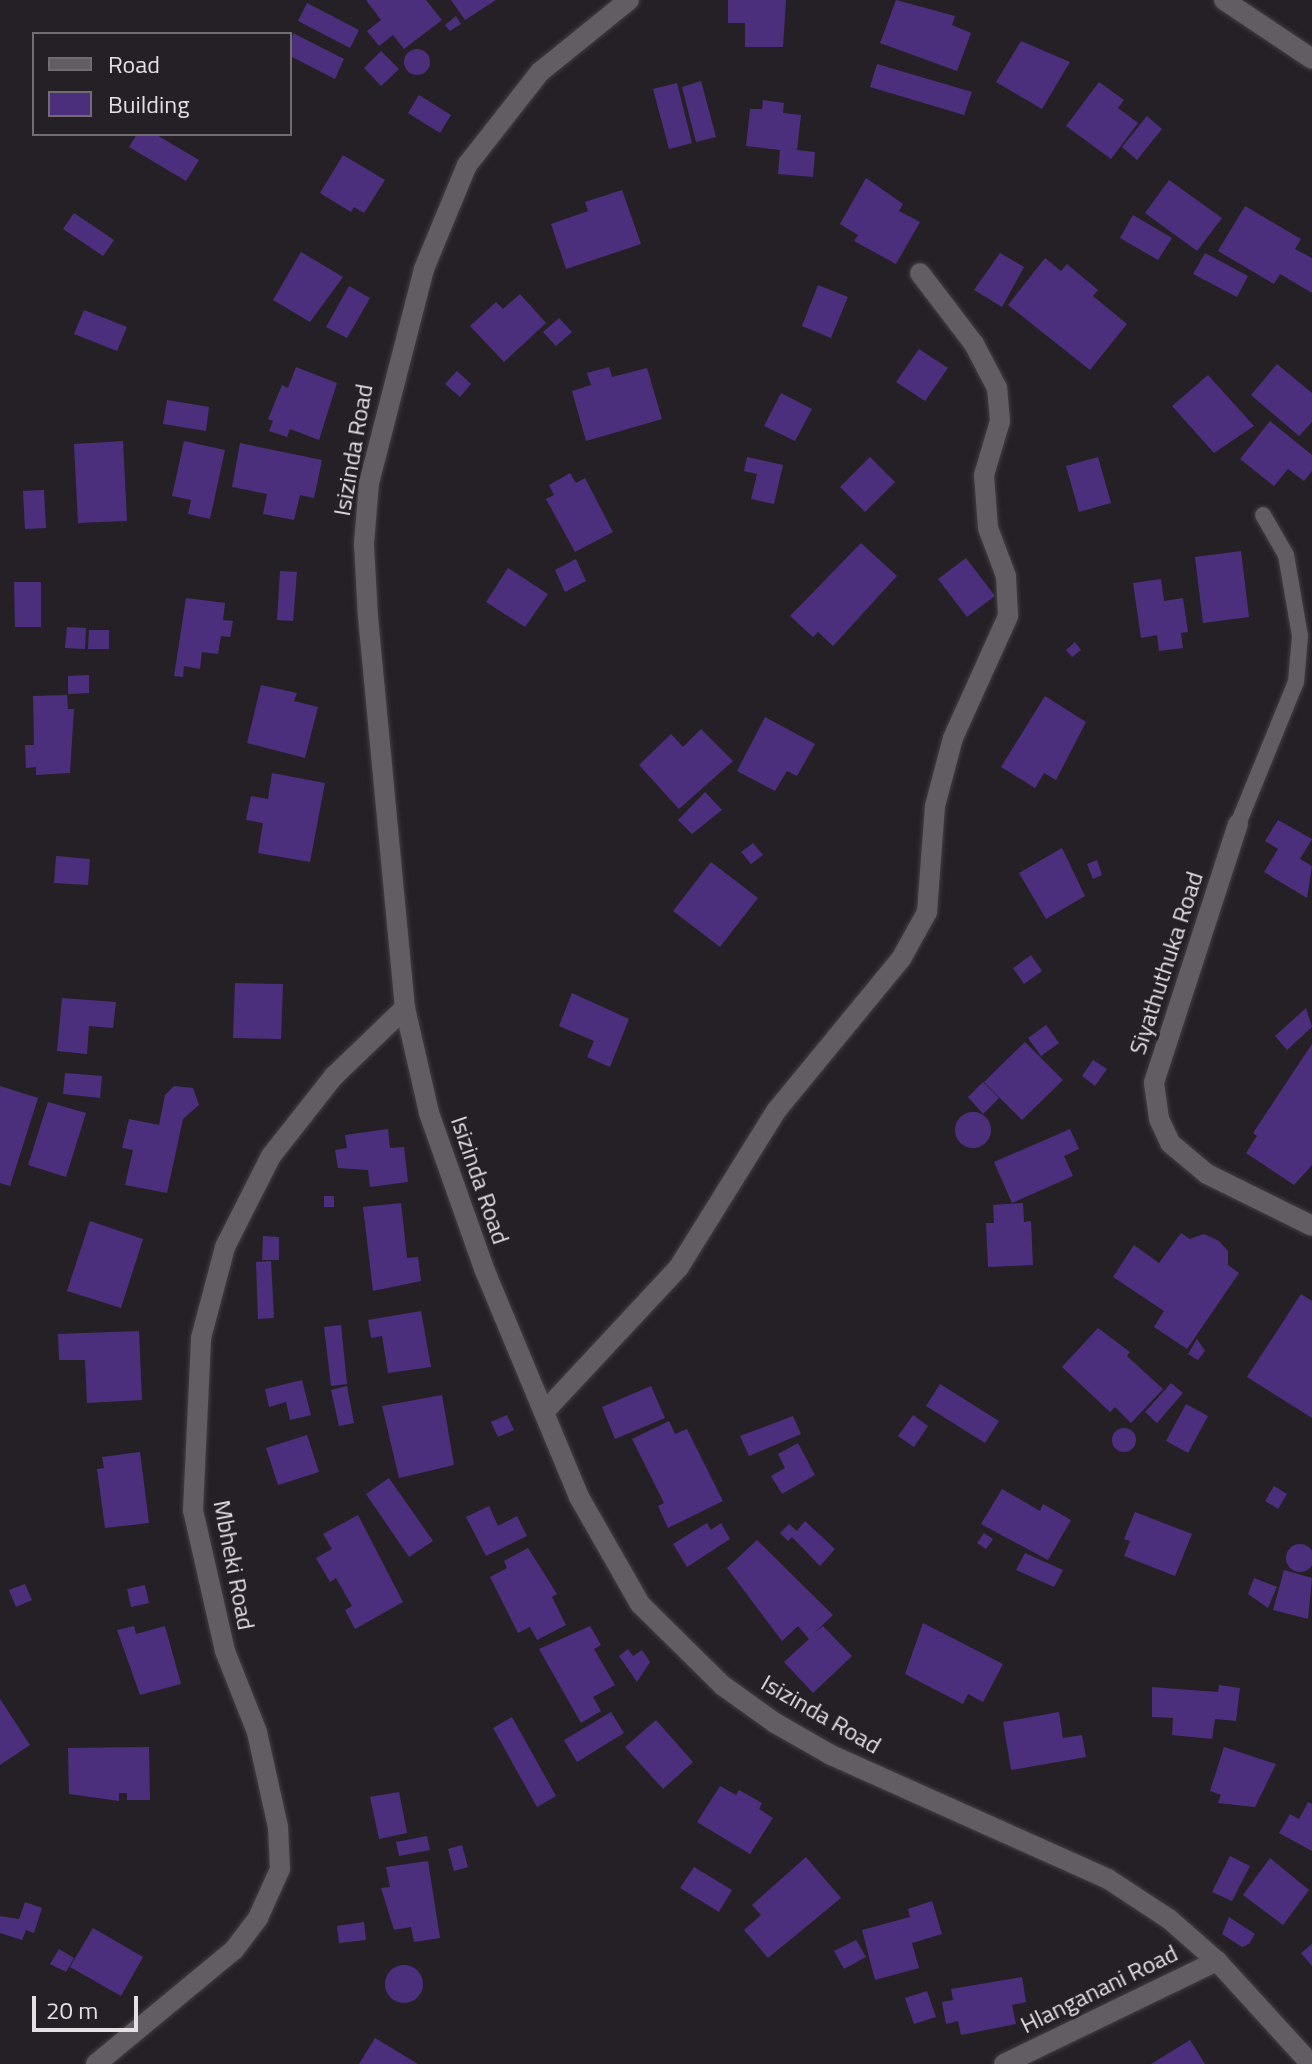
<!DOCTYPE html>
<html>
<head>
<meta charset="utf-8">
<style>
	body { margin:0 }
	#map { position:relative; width:1312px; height:2064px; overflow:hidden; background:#252026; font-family:"Titillium Web",sans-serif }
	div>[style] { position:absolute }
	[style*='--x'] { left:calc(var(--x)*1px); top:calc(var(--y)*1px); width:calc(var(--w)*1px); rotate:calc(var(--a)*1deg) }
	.building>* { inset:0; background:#4b2f7c }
	.round { border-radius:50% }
	.roads { filter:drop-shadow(0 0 2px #413d42) drop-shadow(0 0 2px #413d42) }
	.service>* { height:16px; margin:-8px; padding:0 8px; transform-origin:8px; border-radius:8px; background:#625d63 }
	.minor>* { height:20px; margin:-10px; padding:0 10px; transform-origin:10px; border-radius:10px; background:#625d63 }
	span { translate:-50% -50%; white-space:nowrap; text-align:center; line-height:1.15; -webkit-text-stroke:6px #252026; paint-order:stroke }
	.street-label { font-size:24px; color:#e3dfe3 }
	.legend { position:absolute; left:32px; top:32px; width:260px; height:104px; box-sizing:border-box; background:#252026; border:2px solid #716c72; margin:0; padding:10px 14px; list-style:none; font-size:24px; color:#e3dfe3 }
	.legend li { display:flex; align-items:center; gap:16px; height:40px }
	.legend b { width:40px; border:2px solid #716c72 }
	.scale { position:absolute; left:32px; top:1996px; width:106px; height:36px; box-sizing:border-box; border:4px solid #e3dfe3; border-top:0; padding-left:10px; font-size:24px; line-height:28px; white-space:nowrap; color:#e3dfe3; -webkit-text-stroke:6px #252026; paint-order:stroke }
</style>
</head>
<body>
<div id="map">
	<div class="building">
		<i style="clip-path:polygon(366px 0,426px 0,442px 20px,404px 49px,393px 35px,379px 46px,367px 31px,381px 20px)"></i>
		<i style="clip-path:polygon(451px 0,496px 0,465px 20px)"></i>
		<i style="clip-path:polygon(728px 0,786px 0,783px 47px,745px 47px,745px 23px,728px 23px)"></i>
		<i style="clip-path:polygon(896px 0,955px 16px,952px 25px,971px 33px,957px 71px,880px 43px)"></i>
		<i style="clip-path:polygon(307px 3px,359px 30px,350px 48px,298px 21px)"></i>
		<i style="clip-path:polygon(456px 16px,461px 24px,450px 31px,445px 25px)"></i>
		<i style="clip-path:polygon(293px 33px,344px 59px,335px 79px,290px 56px)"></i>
		<i style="clip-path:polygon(1021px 41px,1070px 62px,1042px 109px,996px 82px)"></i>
		<i class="round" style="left:404px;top:49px;width:26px;height:26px"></i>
		<i style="clip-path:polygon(381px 51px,399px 69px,381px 86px,364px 68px)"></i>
		<i style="clip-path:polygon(877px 64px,972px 92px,964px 115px,870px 87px)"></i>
		<i style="clip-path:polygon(701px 81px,716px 137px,696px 142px,682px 87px)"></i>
		<i style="clip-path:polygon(1099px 82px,1124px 100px,1118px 108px,1138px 123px,1111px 159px,1066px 126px)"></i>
		<i style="clip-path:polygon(677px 83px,692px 143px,669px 149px,653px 89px)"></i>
		<i style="clip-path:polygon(419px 95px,451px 115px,440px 133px,408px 113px)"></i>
		<i style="clip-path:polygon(763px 100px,784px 103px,783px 113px,801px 115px,797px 150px,815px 152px,813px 177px,778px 174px,780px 150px,746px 146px,750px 109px,762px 109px)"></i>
		<i style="clip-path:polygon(1147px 116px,1162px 129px,1137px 160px,1122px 147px)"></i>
		<i style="clip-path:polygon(137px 134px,155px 134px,199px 160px,186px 181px,129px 147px)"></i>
		<i style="clip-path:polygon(343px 155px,385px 180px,364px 213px,354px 207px,351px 212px,320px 193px)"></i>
		<i style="clip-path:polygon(866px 178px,903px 204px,899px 211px,920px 222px,896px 264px,854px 241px,858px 235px,840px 224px)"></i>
		<i style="clip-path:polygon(1169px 180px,1222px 218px,1197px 251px,1145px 213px)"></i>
		<i style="clip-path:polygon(622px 190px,641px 244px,566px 269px,551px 224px,588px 211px,585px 202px)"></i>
		<i style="clip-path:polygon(1245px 206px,1301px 239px,1295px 249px,1312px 258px,1312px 293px,1280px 274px,1274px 284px,1218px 251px)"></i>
		<i style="clip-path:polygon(74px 213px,114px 240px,103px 256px,63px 229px)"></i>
		<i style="clip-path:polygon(1133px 215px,1172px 238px,1158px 260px,1120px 238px)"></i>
		<i style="clip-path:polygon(301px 252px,343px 277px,310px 322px,273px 300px)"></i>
		<i style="clip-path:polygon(1000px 253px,1024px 267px,1002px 307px,974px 290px)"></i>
		<i style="clip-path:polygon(1205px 253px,1248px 276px,1237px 297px,1193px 274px)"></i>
		<i style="clip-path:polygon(1045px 258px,1061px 271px,1067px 264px,1098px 290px,1093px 296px,1127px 324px,1090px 370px,1008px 305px)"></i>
		<i style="clip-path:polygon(818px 285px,848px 297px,831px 338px,802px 326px)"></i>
		<i style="clip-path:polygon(349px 286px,370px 298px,347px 338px,326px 327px)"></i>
		<i style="clip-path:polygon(520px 294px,546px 323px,504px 362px,470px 326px,496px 302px,503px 309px)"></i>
		<i style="clip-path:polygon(84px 310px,127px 327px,117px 351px,74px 334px)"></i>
		<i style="clip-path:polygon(559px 318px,572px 332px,556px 346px,543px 332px)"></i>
		<i style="clip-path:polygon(919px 349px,948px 368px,925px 401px,896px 382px)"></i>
		<i style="clip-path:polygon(1277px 364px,1312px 393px,1312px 422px,1299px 436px,1251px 395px)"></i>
		<i style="clip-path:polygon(296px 367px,337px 383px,319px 440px,290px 429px,287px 437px,269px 431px,273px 421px,268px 419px,282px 385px,288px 388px)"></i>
		<i style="clip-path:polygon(609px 367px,612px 377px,647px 368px,662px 419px,586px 441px,572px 391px,591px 385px,587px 373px)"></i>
		<i style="clip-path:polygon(457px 371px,471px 384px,460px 397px,445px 384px)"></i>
		<i style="clip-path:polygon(1208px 375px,1254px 426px,1214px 453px,1172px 406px)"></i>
		<i style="clip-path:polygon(781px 393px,812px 409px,795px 441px,764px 426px)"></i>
		<i style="clip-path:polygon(167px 400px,209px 407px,206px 431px,163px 424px)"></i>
		<i style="clip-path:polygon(1270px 421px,1312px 455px,1312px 471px,1304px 481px,1288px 469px,1274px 486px,1240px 459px)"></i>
		<i style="clip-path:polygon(123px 441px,127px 521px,78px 523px,74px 444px)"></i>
		<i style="clip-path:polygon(184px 441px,225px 450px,210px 519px,188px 514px,191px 500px,172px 496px)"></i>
		<i style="clip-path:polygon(240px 443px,322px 460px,314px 498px,300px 495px,294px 520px,263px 514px,267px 494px,232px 487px)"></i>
		<i style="clip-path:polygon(747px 457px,783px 465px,774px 504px,751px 499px,757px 474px,744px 471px)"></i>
		<i style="clip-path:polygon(870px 457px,895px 482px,865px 512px,840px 487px)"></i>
		<i style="clip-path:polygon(1098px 457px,1111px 503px,1079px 512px,1066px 466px)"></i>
		<i style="clip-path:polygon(570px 473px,576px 483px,585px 478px,613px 532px,575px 552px,546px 499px,554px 495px,549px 485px)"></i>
		<i style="clip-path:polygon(44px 490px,46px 528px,25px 529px,23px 491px)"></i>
		<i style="clip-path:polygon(861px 543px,897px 576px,833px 646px,818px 632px,813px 637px,790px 616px)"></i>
		<i style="clip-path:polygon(1241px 551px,1249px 617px,1203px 623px,1195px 557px)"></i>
		<i style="clip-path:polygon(966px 558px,995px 596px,967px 617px,938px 579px)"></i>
		<i style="clip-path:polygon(576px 559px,586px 581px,565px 592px,555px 570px)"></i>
		<i style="clip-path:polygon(508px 568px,548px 594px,525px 627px,486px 602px)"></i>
		<i style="clip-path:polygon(280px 571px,297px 572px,293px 621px,277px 620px)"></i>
		<i style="clip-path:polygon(1161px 579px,1164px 601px,1183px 598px,1188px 632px,1181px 633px,1183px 648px,1159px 651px,1157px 635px,1141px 638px,1133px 583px)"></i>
		<i style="clip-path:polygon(14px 582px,41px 582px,41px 627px,15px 627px)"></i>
		<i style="clip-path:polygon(186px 598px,225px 603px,223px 620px,233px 621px,230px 637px,221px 636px,218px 654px,202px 652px,200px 669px,184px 666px,183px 677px,174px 676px)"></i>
		<i style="clip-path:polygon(67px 627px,86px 628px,85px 649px,65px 648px)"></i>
		<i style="clip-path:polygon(89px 630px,109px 630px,109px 649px,88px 649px)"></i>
		<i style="clip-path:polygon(1075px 642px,1081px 650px,1072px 657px,1066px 650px)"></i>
		<i style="clip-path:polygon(89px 675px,89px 693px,68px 694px,68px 676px)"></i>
		<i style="clip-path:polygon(261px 685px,297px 693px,294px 701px,318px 707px,305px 758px,247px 743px)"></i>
		<i style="clip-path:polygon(67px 695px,68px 709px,74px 709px,70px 773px,36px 775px,36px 767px,26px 768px,25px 745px,34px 745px,33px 696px)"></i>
		<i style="clip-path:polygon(1045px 696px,1086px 722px,1056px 780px,1044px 773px,1035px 788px,1001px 767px)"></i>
		<i style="clip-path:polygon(765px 717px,815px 744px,797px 776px,787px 771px,775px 791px,737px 771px)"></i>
		<i style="clip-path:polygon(701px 729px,733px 761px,679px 809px,639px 765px,671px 734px,683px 747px)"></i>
		<i style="clip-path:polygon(272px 773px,325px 783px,310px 862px,258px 853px,263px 823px,246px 820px,251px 796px,268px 799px)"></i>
		<i style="clip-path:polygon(705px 792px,722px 810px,692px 834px,678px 820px)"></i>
		<i style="clip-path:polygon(1278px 820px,1312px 839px,1300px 859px,1312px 866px,1307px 898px,1264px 872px,1278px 849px,1265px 841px)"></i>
		<i style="clip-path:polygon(753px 843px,763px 855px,751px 864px,741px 852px)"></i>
		<i style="clip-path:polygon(1062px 848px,1085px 896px,1046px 919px,1019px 873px)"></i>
		<i style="clip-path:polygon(56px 856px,90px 859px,88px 885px,54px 883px)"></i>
		<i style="clip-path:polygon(1097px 860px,1102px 875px,1093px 879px,1087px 864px)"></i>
		<i style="clip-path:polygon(711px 862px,758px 898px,720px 947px,673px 911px)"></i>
		<i style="clip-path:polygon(1031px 955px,1042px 971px,1024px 984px,1013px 968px)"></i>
		<i style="clip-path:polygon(235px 983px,283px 984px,281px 1039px,233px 1038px)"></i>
		<i style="clip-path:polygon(572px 993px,629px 1019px,610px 1067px,587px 1057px,594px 1041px,559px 1026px)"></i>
		<i style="clip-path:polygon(62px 998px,116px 1002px,113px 1028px,89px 1026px,87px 1054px,57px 1051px)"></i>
		<i style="clip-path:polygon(1306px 1008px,1312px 1027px,1287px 1050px,1275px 1036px)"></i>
		<i style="clip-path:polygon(1046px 1025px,1059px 1043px,1041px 1056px,1028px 1038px)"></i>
		<i style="clip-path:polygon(1025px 1042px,1063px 1080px,1022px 1120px,984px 1082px)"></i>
		<i style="clip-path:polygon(1312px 1044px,1312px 1165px,1294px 1185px,1246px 1153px,1257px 1136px,1253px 1133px)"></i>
		<i style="clip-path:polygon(1093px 1060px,1107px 1069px,1095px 1086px,1082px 1076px)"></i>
		<i style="clip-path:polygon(65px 1073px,102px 1076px,100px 1098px,63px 1094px)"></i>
		<i style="clip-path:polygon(983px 1082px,999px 1098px,983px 1114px,968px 1097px)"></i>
		<i style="clip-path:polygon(0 1086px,38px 1098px,10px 1186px,0 1183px)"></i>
		<i style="clip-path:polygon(174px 1086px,193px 1088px,199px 1105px,183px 1119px,167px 1193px,125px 1185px,133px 1150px,122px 1148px,129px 1119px,159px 1125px,165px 1095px)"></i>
		<i style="clip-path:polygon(48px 1102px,86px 1113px,66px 1177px,28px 1165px)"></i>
		<i class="round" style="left:955px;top:1112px;width:36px;height:36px"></i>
		<i style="clip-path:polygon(388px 1129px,390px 1148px,404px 1147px,408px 1182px,370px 1187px,368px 1170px,338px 1168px,335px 1150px,347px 1148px,345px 1135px)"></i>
		<i style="clip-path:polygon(1070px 1129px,1079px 1149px,1064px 1156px,1073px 1176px,1012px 1203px,994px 1162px)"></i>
		<i style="clip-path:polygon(324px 1196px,334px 1196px,334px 1207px,324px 1207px)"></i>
		<i style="clip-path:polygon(401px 1203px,407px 1258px,418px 1257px,421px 1281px,373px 1291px,363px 1207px)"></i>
		<i style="clip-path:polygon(1023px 1203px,1024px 1222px,1031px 1221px,1033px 1265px,988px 1267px,986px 1223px,994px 1223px,993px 1205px)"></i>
		<i style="clip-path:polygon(90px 1221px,143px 1239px,121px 1308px,67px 1291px)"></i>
		<i style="clip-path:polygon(1181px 1233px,1190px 1239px,1204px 1234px,1219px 1241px,1228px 1251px,1228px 1265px,1239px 1273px,1187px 1349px,1154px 1327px,1164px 1311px,1113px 1277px,1134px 1245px,1159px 1263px)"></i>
		<i style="clip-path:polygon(263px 1236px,279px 1237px,279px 1260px,262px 1260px)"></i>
		<i style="clip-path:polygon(271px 1261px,274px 1318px,258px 1319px,256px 1262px)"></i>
		<i style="clip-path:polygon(1301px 1294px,1312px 1301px,1312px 1418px,1247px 1377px)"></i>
		<i style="clip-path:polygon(421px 1311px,431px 1367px,388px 1373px,382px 1336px,371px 1338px,368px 1320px)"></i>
		<i style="clip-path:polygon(341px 1325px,347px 1384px,331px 1386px,324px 1327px)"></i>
		<i style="clip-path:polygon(1098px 1328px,1130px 1352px,1127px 1356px,1163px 1389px,1131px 1423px,1115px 1407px,1110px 1412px,1062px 1367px)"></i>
		<i style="clip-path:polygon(139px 1331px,142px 1400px,87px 1403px,85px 1360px,59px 1360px,58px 1334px)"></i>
		<i style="clip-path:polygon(1197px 1339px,1205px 1351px,1198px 1360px,1188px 1354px)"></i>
		<i style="clip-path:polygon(302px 1380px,311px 1415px,290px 1420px,286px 1402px,269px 1407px,265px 1389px)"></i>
		<i style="clip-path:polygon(1171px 1383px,1183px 1393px,1157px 1423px,1145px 1412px)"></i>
		<i style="clip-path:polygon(940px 1384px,999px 1421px,985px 1443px,926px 1406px)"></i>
		<i style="clip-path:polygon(347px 1386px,354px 1423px,339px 1426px,331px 1390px)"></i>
		<i style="clip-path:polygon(651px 1386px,665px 1418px,615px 1439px,602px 1407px)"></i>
		<i style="clip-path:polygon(442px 1395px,454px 1465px,399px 1478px,382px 1406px)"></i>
		<i style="clip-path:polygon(1186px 1404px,1208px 1416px,1188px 1453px,1166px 1441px)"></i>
		<i style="clip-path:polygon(507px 1415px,514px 1430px,498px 1437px,491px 1422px)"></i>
		<i style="clip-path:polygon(913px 1415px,928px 1426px,914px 1447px,898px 1436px)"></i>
		<i style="clip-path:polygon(793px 1416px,801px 1434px,749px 1456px,740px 1436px)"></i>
		<i style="clip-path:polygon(669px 1421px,675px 1434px,687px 1429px,723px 1501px,668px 1528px,658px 1506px,664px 1503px,632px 1439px)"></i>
		<i class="round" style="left:1112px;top:1428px;width:24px;height:24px"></i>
		<i style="clip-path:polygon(307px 1435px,319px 1472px,278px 1485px,266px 1448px)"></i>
		<i style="clip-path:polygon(798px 1443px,815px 1475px,782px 1494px,771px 1476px,785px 1468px,778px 1454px)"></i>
		<i style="clip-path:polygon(140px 1452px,149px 1523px,105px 1528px,97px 1469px,104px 1468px,102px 1457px)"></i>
		<i style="clip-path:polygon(389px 1478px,433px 1541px,409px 1557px,366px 1494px)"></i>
		<i style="clip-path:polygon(1274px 1486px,1287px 1494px,1278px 1509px,1265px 1501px)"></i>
		<i style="clip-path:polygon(1002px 1489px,1040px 1511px,1043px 1504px,1071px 1520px,1048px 1560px,981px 1524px)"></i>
		<i style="clip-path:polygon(489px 1506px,498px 1526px,517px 1516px,527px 1536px,486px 1556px,466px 1517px)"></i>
		<i style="clip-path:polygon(1135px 1512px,1192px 1534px,1175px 1576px,1124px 1556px,1130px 1541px,1124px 1539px)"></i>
		<i style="clip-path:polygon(358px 1515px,403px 1602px,355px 1629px,345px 1610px,352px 1606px,336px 1578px,330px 1582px,316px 1558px,332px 1549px,323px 1534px)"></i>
		<i style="clip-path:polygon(805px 1521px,835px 1549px,820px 1566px,792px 1537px,788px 1541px,780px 1533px,789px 1524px,797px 1531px)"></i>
		<i style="clip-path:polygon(707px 1523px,711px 1530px,721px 1523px,730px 1539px,687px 1567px,673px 1544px)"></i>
		<i style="clip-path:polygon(984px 1533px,993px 1539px,986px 1549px,977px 1543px)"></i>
		<i style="clip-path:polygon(757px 1540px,833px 1615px,813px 1634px,823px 1626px,852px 1656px,813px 1693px,784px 1662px,809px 1639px,798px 1626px,782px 1641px,727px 1568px)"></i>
		<i class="round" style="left:1286px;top:1544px;width:28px;height:28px"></i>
		<i style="clip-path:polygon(528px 1548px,557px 1594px,552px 1597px,566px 1625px,537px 1640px,530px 1627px,518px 1633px,490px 1577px,507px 1568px,504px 1561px)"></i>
		<i style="clip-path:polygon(1025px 1553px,1063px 1570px,1054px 1587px,1016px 1570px)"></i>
		<i style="clip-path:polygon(1284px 1570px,1312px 1578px,1308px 1619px,1273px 1610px)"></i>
		<i style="clip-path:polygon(1254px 1578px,1277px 1587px,1268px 1608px,1248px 1594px)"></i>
		<i style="clip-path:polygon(25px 1584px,32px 1600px,16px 1607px,9px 1590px)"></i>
		<i style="clip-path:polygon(145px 1585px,149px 1603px,131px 1607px,127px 1589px)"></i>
		<i style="clip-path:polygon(923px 1623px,1003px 1664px,983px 1702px,968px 1694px,963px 1704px,905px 1674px)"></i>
		<i style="clip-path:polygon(134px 1626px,136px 1634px,165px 1626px,181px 1684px,140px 1695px,117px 1630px)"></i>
		<i style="clip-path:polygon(590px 1626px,601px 1645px,594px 1649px,615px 1685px,593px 1697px,601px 1711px,581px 1723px,539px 1649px)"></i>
		<i style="clip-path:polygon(628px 1649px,633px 1656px,642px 1650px,650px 1662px,637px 1682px,619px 1656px)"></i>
		<i style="clip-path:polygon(1219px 1685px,1240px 1688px,1236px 1721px,1215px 1719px,1212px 1739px,1172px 1735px,1173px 1718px,1152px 1717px,1152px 1687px,1218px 1692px)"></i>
		<i style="clip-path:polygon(0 1699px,30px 1745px,0 1765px)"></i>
		<i style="clip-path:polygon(611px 1712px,624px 1733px,577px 1762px,564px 1740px)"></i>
		<i style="clip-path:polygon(1059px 1712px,1063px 1738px,1082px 1735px,1086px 1757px,1011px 1770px,1003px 1722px)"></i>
		<i style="clip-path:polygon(512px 1717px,556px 1796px,537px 1807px,493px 1728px)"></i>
		<i style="clip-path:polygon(656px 1720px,693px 1762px,663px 1789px,625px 1747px)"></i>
		<i style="clip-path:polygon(149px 1747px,150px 1800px,127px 1800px,127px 1793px,119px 1793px,119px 1801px,69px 1794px,68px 1748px)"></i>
		<i style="clip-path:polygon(1224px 1747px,1276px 1764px,1255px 1807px,1218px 1803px,1221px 1795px,1210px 1791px)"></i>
		<i style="clip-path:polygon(720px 1786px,736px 1795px,739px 1790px,762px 1803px,759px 1809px,773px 1818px,750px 1854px,697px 1822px)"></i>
		<i style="clip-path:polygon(399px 1792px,407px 1833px,379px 1839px,370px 1797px)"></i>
		<i style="clip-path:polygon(1308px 1802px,1312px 1804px,1312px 1851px,1279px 1833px,1290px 1814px,1299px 1819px)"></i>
		<i style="clip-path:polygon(427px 1836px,430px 1850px,399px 1856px,396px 1842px)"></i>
		<i style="clip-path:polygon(462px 1845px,468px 1867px,454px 1871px,448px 1849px)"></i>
		<i style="clip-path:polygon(1230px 1856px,1250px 1866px,1232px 1901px,1212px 1892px)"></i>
		<i style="clip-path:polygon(806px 1857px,841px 1898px,768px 1958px,744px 1930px,761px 1915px,752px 1905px)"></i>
		<i style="clip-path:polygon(1270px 1858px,1309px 1890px,1283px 1925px,1243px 1895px)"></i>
		<i style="clip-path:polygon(428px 1861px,440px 1938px,414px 1942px,411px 1927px,394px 1930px,381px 1888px,390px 1887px,386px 1867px)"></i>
		<i style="clip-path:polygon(694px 1867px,732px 1890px,719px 1912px,680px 1888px)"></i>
		<i style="clip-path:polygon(932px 1901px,942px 1934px,912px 1943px,919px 1968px,875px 1980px,862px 1930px,910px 1917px,908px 1909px)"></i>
		<i style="clip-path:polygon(25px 1902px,42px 1908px,34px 1933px,26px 1930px,22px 1940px,0 1933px,0 1916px,19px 1919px)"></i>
		<i style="clip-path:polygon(1229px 1917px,1255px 1934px,1249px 1944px,1242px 1947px,1222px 1934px)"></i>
		<i style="clip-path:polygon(364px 1922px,366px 1940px,339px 1943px,337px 1926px)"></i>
		<i style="clip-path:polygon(93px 1928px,143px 1957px,121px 1996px,70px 1967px)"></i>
		<i style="clip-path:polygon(856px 1940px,866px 1957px,844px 1969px,834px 1951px)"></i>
		<i style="clip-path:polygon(1312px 1944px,1312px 1966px,1301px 1953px)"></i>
		<i style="clip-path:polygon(59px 1949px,74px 1958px,66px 1972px,50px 1964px)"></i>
		<i class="round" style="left:385px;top:1965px;width:38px;height:38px"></i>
		<i style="clip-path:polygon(1022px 1977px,1026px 2002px,1012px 2005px,1016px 2024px,961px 2035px,958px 2021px,946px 2024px,942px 2002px,953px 2000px,951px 1989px)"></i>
		<i style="clip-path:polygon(927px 1991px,936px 2017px,914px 2024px,905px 1998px)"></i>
		<i style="clip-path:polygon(375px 2038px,418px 2064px,359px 2064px)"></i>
		<i style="clip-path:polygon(1190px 2040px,1205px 2064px,1151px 2064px)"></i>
	</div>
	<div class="roads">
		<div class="service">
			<i style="--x:1238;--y:824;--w:153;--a:-67.8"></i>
			<i style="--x:1296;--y:682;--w:46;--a:-85"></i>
			<i style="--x:1300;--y:636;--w:82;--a:-99.8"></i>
			<i style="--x:1286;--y:555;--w:46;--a:-119.9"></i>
		</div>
		<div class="minor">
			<i style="--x:629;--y:0;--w:114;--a:141"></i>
			<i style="--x:540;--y:72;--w:118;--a:128.1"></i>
			<i style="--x:467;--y:165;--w:113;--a:112.5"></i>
			<i style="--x:424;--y:269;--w:221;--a:104.4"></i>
			<i style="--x:369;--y:483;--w:61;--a:94.7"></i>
			<i style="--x:364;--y:544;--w:73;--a:86.9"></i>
			<i style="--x:368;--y:617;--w:393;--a:84.6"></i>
			<i style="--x:405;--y:1008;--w:108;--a:77.1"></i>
			<i style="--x:429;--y:1113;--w:168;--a:70.5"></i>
			<i style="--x:485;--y:1271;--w:245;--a:67.4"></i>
			<i style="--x:579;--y:1497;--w:123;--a:60.3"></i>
			<i style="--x:640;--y:1604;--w:115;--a:44.6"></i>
			<i style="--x:722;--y:1685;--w:65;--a:35.6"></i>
			<i style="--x:775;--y:1723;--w:64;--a:29.7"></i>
			<i style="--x:831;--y:1755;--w:303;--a:24.1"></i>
			<i style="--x:1108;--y:1879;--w:73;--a:33.3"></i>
			<i style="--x:1169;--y:1919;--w:64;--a:41.2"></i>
			<i style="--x:1217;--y:1961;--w:139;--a:47.6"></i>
			<i style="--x:1224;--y:0;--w:106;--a:33.8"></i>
			<i style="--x:1238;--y:824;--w:272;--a:108"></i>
			<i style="--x:1154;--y:1083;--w:36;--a:82"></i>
			<i style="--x:1159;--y:1119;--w:26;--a:65"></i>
			<i style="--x:1170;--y:1143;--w:48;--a:40"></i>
			<i style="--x:1207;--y:1174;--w:117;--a:26.3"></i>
			<i style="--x:544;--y:1412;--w:198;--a:-47"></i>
			<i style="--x:679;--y:1267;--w:184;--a:-58.1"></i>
			<i style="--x:776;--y:1111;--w:197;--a:-50.6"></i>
			<i style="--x:901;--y:959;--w:54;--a:-61"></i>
			<i style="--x:927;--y:912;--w:106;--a:-85.7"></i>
			<i style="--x:935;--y:806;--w:70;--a:-75.2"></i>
			<i style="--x:953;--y:738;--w:134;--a:-65.7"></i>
			<i style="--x:1008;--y:616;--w:40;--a:-92.9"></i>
			<i style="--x:1006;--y:576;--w:51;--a:-110.6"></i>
			<i style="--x:988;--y:528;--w:53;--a:-94.3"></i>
			<i style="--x:984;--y:475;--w:56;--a:-73.5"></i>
			<i style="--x:1000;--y:421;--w:33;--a:-95"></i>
			<i style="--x:997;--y:388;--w:50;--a:-117.6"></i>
			<i style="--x:974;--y:344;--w:89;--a:-127.3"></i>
			<i style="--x:96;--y:2064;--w:179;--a:-39.6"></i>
			<i style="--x:234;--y:1950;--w:40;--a:-53"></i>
			<i style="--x:258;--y:1918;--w:54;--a:-65.8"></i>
			<i style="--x:280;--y:1869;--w:42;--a:-92.7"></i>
			<i style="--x:278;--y:1827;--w:97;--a:-102.5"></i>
			<i style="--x:257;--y:1732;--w:87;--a:-111.6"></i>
			<i style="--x:225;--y:1651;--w:145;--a:-102.8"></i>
			<i style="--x:193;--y:1510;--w:172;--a:-87.3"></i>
			<i style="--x:201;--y:1338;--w:94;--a:-75.2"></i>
			<i style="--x:225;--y:1247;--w:102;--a:-63.2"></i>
			<i style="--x:271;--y:1156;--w:102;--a:-51.8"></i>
			<i style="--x:334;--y:1076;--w:98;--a:-43.8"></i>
			<i style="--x:1004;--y:2064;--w:237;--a:-25.8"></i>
		</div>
	</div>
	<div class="street-label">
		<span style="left:353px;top:450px;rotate:-80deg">Isizinda Road</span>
		<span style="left:1166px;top:963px;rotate:-72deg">Siyathuthuka Road</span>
		<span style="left:480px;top:1180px;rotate:71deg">Isizinda Road</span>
		<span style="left:234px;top:1565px;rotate:79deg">Mbheki Road</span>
		<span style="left:821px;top:1714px;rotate:30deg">Isizinda Road</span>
		<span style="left:1099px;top:1989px;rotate:-26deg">Hlanganani Road</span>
	</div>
	<ul class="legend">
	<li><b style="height:10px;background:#625d63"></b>Road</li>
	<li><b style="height:22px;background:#4b2f7c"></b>Building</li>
	</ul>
	<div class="scale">20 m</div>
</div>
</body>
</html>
